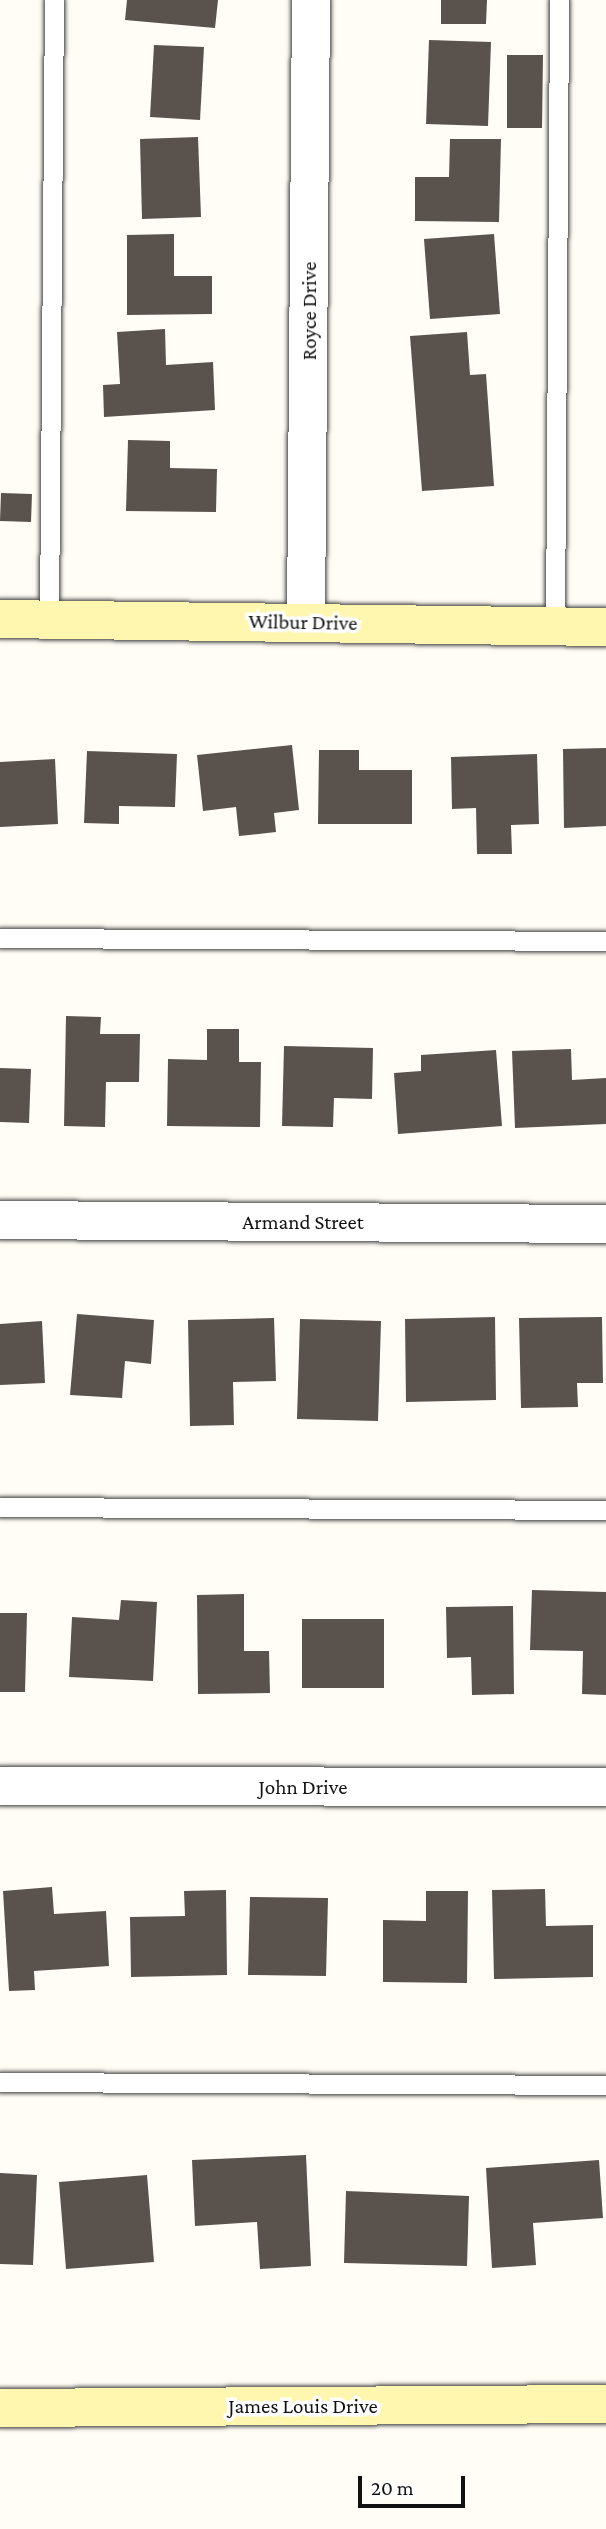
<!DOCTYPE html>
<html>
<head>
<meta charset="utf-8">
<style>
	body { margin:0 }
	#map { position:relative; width:606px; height:2529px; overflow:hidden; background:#fffdf5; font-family:"Crimson Pro",serif }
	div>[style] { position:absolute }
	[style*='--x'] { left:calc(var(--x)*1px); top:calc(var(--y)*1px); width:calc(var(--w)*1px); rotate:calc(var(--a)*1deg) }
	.building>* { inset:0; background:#5a524d }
	.roads { filter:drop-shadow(0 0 2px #444) drop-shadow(0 0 2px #444) }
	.lane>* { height:19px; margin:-9.5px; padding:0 9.5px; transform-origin:9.5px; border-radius:9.5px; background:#fff }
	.street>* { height:38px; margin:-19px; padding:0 19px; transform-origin:19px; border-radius:19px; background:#fff }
	.secondary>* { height:38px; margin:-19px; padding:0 19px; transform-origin:19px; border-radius:19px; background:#fff6b0 }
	span { translate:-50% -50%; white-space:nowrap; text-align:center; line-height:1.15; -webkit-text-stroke:7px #fff; paint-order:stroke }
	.street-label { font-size:21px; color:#111 }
	.scale { position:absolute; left:358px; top:2476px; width:107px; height:32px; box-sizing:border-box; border:4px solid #111; border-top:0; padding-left:9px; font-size:21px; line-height:24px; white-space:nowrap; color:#111; -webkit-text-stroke:5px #fff; paint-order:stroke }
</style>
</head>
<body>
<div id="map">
	<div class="building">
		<i style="clip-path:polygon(127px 0,218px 0,215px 28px,125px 20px)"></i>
		<i style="clip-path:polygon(441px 0,487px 0,486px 24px,441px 24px)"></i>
		<i style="clip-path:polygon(429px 40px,491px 42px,488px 126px,426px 124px)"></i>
		<i style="clip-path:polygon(154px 45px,204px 47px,200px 120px,150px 117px)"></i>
		<i style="clip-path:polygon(507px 55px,543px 55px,542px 128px,507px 128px)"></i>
		<i style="clip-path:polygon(198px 137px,201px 217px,142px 219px,140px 139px)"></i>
		<i style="clip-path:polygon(450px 139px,501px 139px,499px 222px,415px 221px,415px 177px,449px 177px)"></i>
		<i style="clip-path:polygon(174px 234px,174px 276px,212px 276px,212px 314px,127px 315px,127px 235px)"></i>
		<i style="clip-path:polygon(494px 234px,500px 314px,430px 319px,424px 239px)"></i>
		<i style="clip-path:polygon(165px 329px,166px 365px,213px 362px,215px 410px,104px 417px,103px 385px,120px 384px,117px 332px)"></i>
		<i style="clip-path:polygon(467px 332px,470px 375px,486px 374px,494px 486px,422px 491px,410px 336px)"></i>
		<i style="clip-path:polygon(128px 440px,170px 441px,170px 468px,217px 469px,216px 512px,126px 511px)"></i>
		<i style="clip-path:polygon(1px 493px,32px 494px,31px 522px,0 521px)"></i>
		<i style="clip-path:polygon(292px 745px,299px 810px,274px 813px,276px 832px,239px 836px,236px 807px,203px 811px,197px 755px)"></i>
		<i style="clip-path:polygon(606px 748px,606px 826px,564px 828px,563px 749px)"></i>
		<i style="clip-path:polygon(319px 750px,359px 750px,359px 770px,412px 770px,412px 824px,318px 824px)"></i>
		<i style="clip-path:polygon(87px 751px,177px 754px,175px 807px,119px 806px,119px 824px,84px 823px)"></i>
		<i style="clip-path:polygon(537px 754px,539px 824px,511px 825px,512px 854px,477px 854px,476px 808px,452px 809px,451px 757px)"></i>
		<i style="clip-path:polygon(55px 759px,58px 824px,0 827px,0 762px)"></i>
		<i style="clip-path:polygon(66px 1016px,101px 1017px,100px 1034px,140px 1034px,139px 1082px,106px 1082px,105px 1127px,64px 1126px)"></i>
		<i style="clip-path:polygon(207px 1029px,239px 1029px,239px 1062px,261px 1062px,260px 1127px,167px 1126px,168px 1059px,207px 1060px)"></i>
		<i style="clip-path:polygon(284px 1046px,373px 1048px,372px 1099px,334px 1098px,333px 1127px,282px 1126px)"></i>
		<i style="clip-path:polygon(571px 1049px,572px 1080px,606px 1078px,606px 1124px,515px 1128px,512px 1051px)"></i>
		<i style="clip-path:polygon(496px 1050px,502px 1126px,398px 1134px,394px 1073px,421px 1071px,421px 1055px)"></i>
		<i style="clip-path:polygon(0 1068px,31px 1069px,29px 1123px,0 1122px)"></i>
		<i style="clip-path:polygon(77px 1314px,154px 1320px,151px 1364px,125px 1361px,122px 1398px,70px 1395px)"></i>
		<i style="clip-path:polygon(495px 1317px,496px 1400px,406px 1402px,405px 1319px)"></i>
		<i style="clip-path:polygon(602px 1317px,603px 1383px,577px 1383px,578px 1407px,521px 1408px,519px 1318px)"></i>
		<i style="clip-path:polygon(274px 1318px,276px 1381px,233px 1382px,234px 1425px,190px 1426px,188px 1320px)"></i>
		<i style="clip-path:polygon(300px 1319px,381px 1321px,378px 1421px,297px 1419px)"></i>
		<i style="clip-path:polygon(42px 1321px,45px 1383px,0 1385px,0 1324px)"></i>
		<i style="clip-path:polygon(532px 1590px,606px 1592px,606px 1695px,582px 1694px,583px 1651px,530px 1650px)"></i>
		<i style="clip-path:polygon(244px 1594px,244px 1651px,269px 1651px,270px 1693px,198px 1694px,197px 1595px)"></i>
		<i style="clip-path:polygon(121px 1600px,157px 1602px,153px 1681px,69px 1677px,72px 1617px,119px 1620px)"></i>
		<i style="clip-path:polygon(513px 1606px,514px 1694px,472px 1695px,471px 1657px,447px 1658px,446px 1607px)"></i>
		<i style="clip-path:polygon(0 1613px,27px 1613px,25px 1692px,0 1692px)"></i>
		<i style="clip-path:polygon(302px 1619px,384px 1619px,384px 1688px,302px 1688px)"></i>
		<i style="clip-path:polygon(52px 1887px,54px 1914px,106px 1911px,109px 1966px,34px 1971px,35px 1990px,9px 1991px,3px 1891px)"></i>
		<i style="clip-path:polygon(545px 1889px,546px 1926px,593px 1925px,593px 1977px,494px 1979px,492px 1890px)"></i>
		<i style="clip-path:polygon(226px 1890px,227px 1975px,131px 1977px,130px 1917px,185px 1916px,184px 1891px)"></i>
		<i style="clip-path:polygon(426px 1891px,468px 1891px,467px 1983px,383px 1982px,383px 1920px,426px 1921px)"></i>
		<i style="clip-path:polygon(250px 1897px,328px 1898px,326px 1976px,248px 1975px)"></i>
		<i style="clip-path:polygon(306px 2155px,311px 2266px,260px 2269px,257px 2222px,195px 2226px,192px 2160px)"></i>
		<i style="clip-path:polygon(599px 2160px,603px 2218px,533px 2223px,536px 2265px,492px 2268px,486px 2168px)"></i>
		<i style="clip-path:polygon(0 2173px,37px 2175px,33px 2265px,0 2264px)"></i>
		<i style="clip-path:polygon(147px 2175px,154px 2262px,66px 2269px,59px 2182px)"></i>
		<i style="clip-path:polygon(346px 2191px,469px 2196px,467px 2266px,344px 2263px)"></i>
	</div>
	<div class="roads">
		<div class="lane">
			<i style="--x:49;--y:619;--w:619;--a:-89.54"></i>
			<i style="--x:555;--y:627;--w:627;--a:-89.63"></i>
			<i style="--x:0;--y:938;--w:606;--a:0.28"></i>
			<i style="--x:0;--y:1507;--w:606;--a:0.28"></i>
			<i style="--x:0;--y:2082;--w:606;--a:0.28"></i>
		</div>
		<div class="street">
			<i style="--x:306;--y:621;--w:621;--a:-89.54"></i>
			<i style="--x:0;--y:1220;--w:606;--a:0.38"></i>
			<i style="--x:0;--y:1786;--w:606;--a:0.09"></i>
		</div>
		<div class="secondary">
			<i style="--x:0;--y:619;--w:606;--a:0.76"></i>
			<i style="--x:0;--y:2408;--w:606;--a:-0.38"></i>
		</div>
	</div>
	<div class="street-label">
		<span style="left:309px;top:311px;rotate:-90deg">Royce Drive</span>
		<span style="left:303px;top:622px;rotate:1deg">Wilbur Drive</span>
		<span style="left:303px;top:1222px">Armand Street</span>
		<span style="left:303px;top:1787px">John Drive</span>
		<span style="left:303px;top:2406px">James Louis Drive</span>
	</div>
	<div class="scale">20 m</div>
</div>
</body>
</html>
